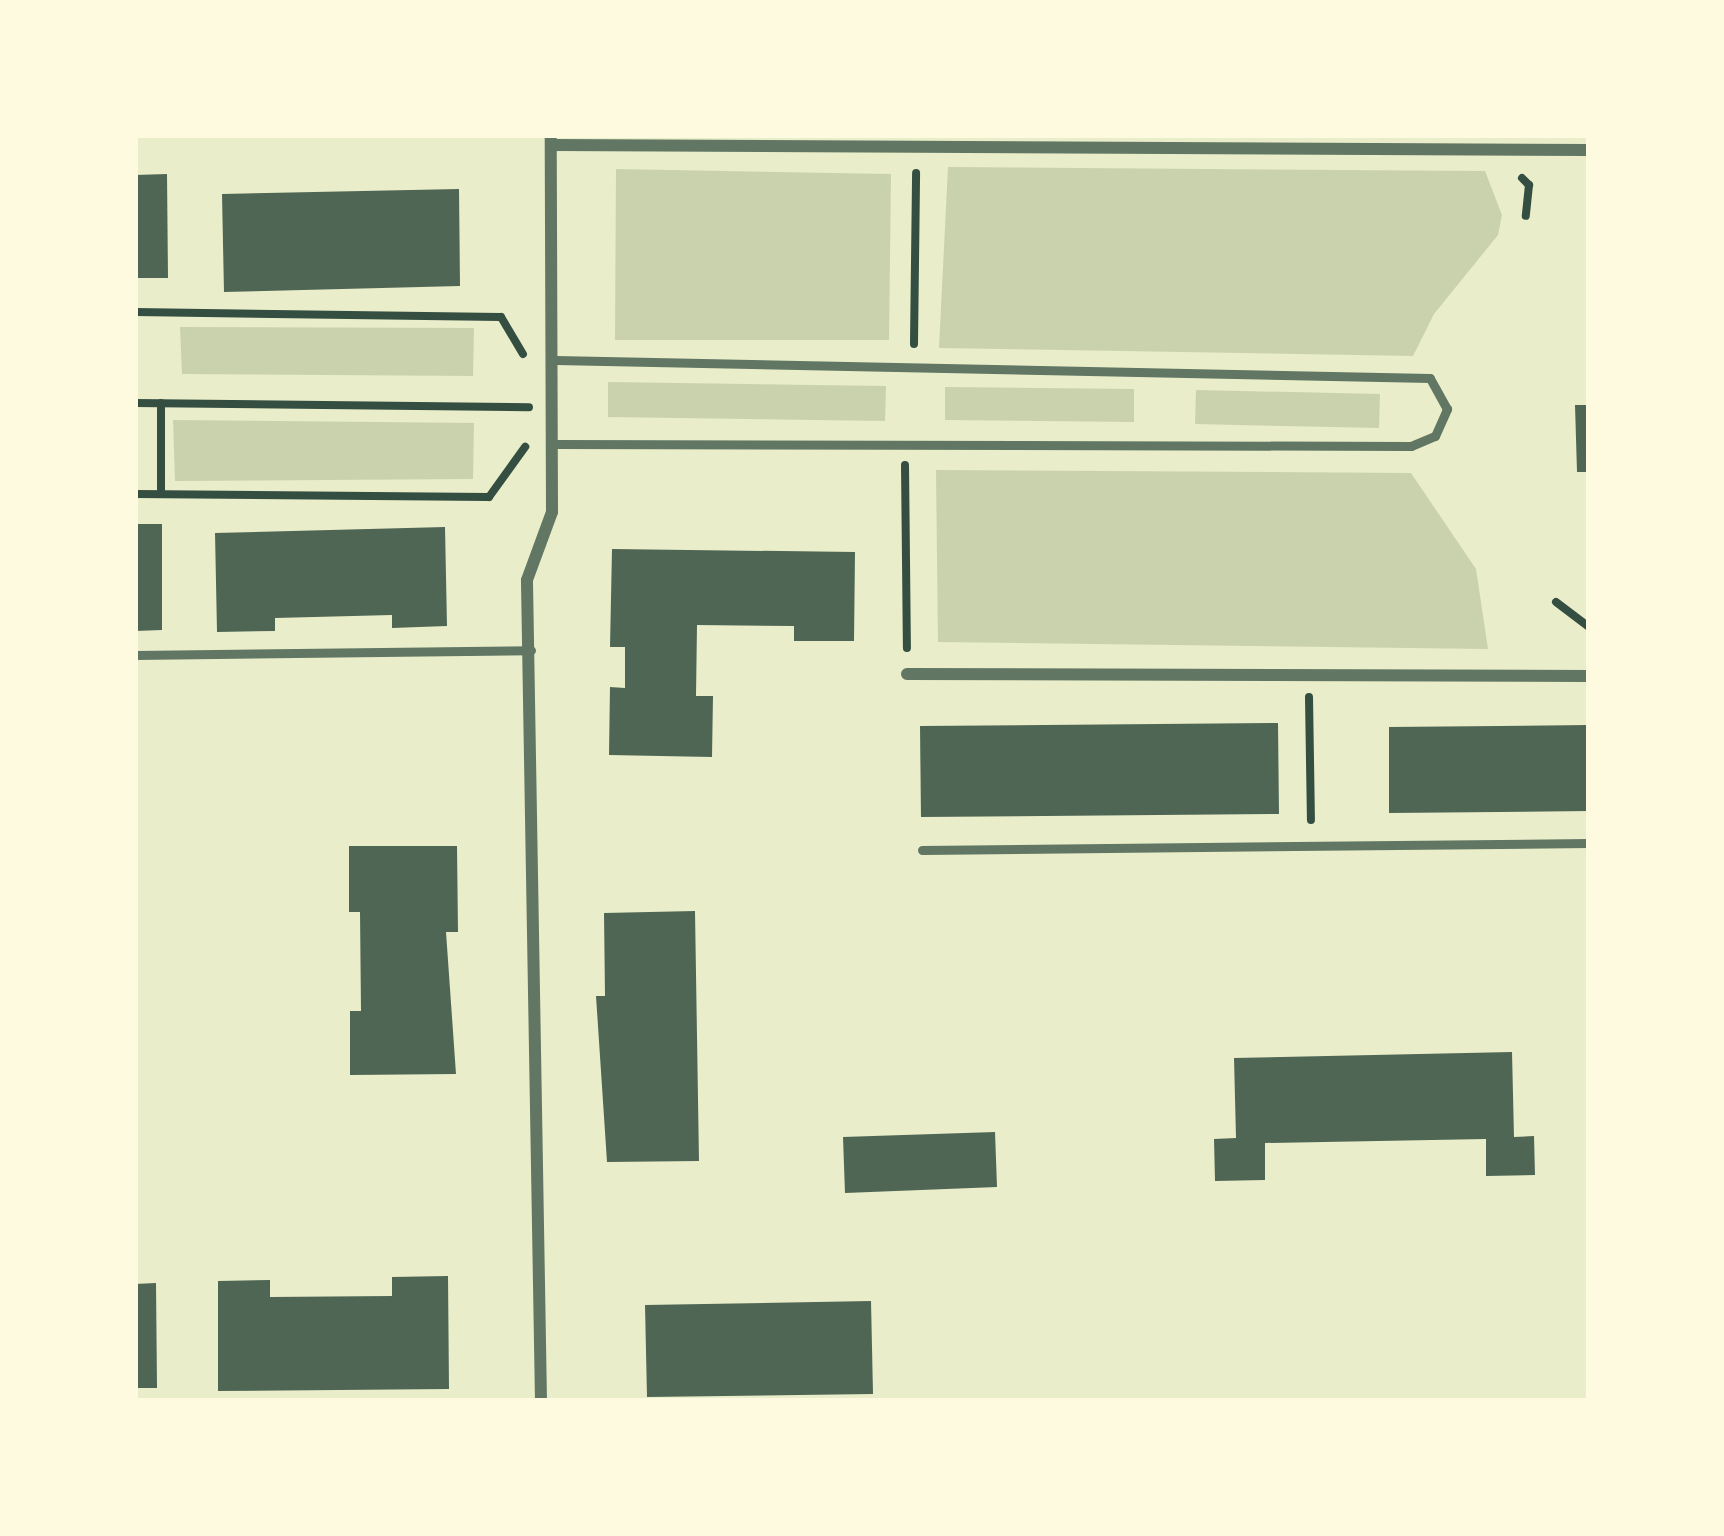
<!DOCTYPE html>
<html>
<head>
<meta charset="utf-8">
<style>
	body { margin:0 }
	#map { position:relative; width:1724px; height:1536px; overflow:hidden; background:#e9edc9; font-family:Montserrat,sans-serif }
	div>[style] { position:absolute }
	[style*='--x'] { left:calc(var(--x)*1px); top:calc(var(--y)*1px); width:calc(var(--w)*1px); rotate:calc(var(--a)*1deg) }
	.green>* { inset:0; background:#cad2ad }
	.building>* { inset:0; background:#4f6655 }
	.path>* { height:8px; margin:-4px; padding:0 4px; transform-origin:4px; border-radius:4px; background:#344e41 }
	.service>* { height:9px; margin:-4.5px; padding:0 4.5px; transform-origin:4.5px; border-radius:4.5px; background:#617663 }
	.minor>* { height:12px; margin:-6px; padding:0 6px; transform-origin:6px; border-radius:6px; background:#617663 }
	span { translate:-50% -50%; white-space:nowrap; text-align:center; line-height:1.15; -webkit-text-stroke:9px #fefae0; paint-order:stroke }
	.frame { position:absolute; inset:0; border:138px solid #fefae0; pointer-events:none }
</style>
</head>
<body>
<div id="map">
	<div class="green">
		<i style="clip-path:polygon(948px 167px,1485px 171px,1502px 215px,1498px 235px,1434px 314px,1413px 356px,939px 348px)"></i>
		<i style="clip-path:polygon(616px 169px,891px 174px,889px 340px,615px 340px)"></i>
		<i style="clip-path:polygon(180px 327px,474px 328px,473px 376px,182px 374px)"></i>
		<i style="clip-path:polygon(608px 382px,886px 386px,885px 421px,608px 417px)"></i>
		<i style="clip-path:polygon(945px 387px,1134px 389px,1134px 422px,945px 420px)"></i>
		<i style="clip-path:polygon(1196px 390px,1380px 394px,1379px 428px,1195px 424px)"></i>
		<i style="clip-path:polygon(173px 420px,474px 423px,473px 479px,175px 481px)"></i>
		<i style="clip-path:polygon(936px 470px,1411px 473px,1476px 569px,1488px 649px,938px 642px)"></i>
	</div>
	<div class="building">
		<i style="clip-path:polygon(167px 174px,168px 278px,135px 278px,135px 175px)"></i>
		<i style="clip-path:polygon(459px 189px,460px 286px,224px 292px,222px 194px)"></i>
		<i style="clip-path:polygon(1575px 405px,1589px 405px,1589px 472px,1577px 472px)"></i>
		<i style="clip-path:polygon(135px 524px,162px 524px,162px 630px,135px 631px)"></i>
		<i style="clip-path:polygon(445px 527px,447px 626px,392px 628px,392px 615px,275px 618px,275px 631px,217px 632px,215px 533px)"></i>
		<i style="clip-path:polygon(612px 549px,855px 552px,854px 641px,794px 641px,794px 626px,697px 625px,696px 696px,713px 696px,712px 757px,609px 755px,610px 687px,625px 688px,625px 647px,610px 647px)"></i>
		<i style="clip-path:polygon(1278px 723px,1279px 814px,921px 817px,920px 726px)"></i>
		<i style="clip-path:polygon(1589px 725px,1589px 811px,1389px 813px,1389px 727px)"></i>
		<i style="clip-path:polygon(349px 846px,457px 846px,458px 932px,446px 932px,456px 1074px,350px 1075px,350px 1011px,361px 1011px,360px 912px,349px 912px)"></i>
		<i style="clip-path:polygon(695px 911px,699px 1161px,607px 1162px,596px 996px,605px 996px,604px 913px)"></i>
		<i style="clip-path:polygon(1512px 1052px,1514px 1137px,1534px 1136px,1535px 1175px,1486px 1176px,1486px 1139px,1265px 1143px,1265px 1180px,1215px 1181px,1214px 1139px,1236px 1138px,1234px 1058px)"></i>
		<i style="clip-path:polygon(995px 1132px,997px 1187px,845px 1193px,843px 1137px)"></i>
		<i style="clip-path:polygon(448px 1276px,449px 1389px,218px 1391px,218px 1281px,270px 1280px,270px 1297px,392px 1296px,392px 1277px)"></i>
		<i style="clip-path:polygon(156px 1283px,157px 1388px,135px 1388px,135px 1284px)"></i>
		<i style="clip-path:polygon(871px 1301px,873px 1394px,647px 1397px,645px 1305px)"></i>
	</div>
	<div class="path">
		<i style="--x:1522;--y:178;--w:10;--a:45"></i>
		<i style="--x:1529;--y:185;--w:31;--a:96"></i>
		<i style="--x:135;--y:312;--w:366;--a:0.8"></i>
		<i style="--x:501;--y:317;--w:43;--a:59.3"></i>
		<i style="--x:914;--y:344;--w:171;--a:-89.3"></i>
		<i style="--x:135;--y:403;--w:394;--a:0.6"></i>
		<i style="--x:905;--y:465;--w:183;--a:89.4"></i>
		<i style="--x:135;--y:494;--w:354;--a:0.5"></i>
		<i style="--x:489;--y:497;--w:62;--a:-54.2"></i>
		<i style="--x:161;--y:494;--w:91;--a:-90"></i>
		<i style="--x:1556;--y:602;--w:41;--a:37.1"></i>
		<i style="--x:1309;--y:697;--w:123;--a:89.1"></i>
	</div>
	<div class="service">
		<i style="--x:555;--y:444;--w:856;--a:0.13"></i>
		<i style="--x:1411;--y:446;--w:26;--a:-23"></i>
		<i style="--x:1435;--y:436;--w:30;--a:-66"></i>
		<i style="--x:1447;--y:409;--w:35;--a:-119"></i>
		<i style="--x:1430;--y:378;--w:875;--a:-178.82"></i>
		<i style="--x:135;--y:655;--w:396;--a:-0.7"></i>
		<i style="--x:922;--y:850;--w:667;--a:-0.6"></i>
	</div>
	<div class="minor">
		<i style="--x:553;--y:145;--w:1036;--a:0.28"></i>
		<i style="--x:907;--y:674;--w:682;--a:0.17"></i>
		<i style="--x:541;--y:1401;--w:821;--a:-90.98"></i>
		<i style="--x:527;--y:580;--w:72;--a:-69.8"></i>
		<i style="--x:552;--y:512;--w:377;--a:-90.2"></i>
	</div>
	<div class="frame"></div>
</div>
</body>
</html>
